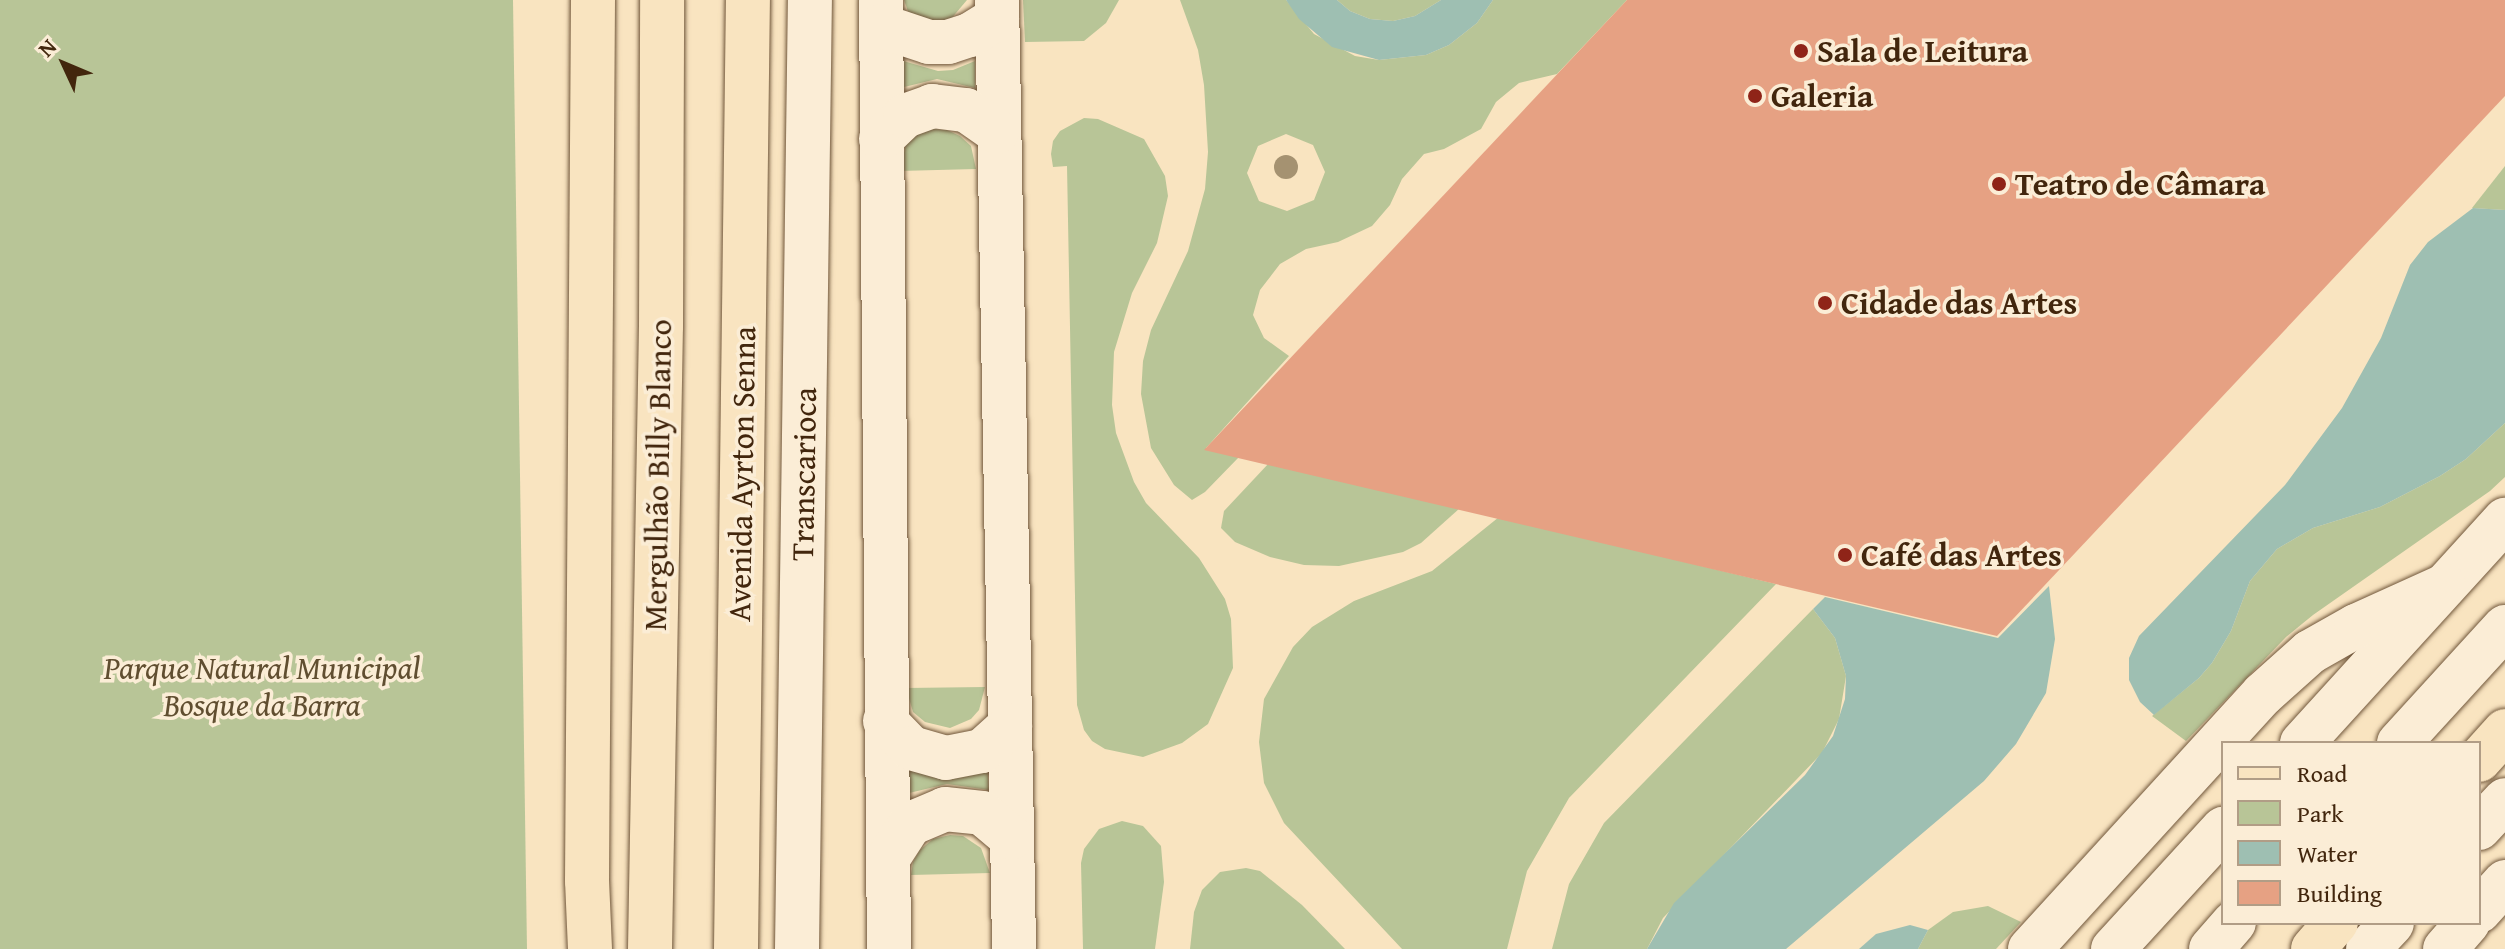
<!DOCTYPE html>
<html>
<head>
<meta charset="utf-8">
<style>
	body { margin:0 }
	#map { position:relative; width:2505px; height:949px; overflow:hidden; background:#f9e4c0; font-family:"Gentium Book Plus",serif }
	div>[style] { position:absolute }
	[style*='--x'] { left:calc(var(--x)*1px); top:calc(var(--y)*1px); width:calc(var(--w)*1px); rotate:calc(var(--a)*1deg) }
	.green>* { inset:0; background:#b8c597 }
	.water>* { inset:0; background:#9ebfb2 }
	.building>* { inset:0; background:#e6a183 }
	.roads { filter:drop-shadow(0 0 2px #70563a) drop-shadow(0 0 2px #70563a) }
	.minor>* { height:44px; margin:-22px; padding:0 22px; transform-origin:22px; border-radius:22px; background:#fbedd6 }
	.major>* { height:44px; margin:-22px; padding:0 22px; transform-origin:22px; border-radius:22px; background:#f9e4c0 }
	.highway>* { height:44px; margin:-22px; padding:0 22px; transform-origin:22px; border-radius:22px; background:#f9e4c0 }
	.trees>* { width:24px; height:24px; margin:-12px; border-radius:50%; background:#a59271 }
	.dots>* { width:22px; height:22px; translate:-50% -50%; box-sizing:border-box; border:4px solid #fbedd6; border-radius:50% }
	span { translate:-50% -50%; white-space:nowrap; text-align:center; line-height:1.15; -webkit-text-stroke:7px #fbedd6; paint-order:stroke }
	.poi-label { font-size:32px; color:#42260d; font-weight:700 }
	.left { translate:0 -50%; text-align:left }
	.street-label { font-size:32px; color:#42260d }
	.park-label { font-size:32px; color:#604e30; font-style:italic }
	.legend { position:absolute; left:2221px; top:741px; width:260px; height:184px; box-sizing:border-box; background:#fbedd6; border:2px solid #b19d86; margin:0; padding:10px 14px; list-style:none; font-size:24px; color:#42260d }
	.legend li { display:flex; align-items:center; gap:16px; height:40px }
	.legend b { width:40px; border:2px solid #b19d86 }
	.north { position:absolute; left:24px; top:24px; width:80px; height:80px; -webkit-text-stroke:6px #fbedd6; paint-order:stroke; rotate:314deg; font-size:22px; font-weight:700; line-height:32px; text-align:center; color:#42260d }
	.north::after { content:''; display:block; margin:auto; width:28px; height:36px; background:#42260d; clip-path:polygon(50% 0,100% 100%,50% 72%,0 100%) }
</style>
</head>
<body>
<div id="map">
	<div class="green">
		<i style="clip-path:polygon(0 0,513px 0,527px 949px,0 949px)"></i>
		<i style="clip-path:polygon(904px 0,967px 0,945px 26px,911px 20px)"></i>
		<i style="clip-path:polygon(1023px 0,1119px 0,1106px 23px,1084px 41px,1025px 42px)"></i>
		<i style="clip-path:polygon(evenodd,1180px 0,1286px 0,1314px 34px,1355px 56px,1379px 60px,1426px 55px,1449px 45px,1477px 23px,1493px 0,1627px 0,1557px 74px,1519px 83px,1496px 102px,1481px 129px,1444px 149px,1424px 154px,1402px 179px,1390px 205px,1372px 226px,1338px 242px,1306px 249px,1280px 264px,1260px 290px,1253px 315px,1264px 338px,1289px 356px,1206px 448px,1239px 457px,1205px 492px,1192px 500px,1174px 485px,1151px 448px,1141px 394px,1143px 361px,1151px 330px,1188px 251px,1205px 189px,1208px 152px,1204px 85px,1198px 50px,1180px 0,1286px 134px,1313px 145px,1325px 172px,1314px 200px,1287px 211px,1259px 201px,1247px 173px,1258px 146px,1286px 134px)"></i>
		<i style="clip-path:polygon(1337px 0,1441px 0,1415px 16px,1393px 21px,1370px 19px,1350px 11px)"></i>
		<i style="clip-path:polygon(900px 60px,938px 71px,953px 70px,975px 61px,975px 88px,937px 79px,900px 88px)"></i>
		<i style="clip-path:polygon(1084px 118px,1098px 119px,1144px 139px,1165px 176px,1168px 196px,1157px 243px,1132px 293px,1114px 352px,1112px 405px,1116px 433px,1134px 482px,1146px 503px,1199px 558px,1225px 599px,1231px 619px,1233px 668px,1208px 724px,1182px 743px,1143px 757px,1105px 749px,1092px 741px,1084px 730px,1077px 705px,1067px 166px,1053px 167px,1051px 154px,1053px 141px,1060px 131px)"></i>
		<i style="clip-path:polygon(933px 129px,947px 130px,960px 136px,971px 146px,976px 169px,899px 171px,906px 145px,918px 134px)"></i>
		<i style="clip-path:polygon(2505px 166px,2505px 210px,2472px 208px)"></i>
		<i style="clip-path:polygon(2505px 423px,2505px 477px,2490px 491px,2313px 615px,2286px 637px,2186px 741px,2152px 716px,2199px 678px,2212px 663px,2231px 631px,2250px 581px,2277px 549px,2313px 528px,2380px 507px,2440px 476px,2466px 459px)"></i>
		<i style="clip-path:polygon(1269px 463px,1460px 508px,1421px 543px,1403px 552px,1339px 566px,1304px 565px,1270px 557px,1235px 542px,1221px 528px,1224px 511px)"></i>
		<i style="clip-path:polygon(1499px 517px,1776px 584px,1569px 798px,1527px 871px,1507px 949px,1402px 949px,1284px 823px,1264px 783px,1259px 742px,1264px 699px,1293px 647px,1312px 627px,1354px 601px,1432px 571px)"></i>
		<i style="clip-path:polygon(1813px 609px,1835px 638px,1846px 676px,1839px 719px,1822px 753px,1663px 918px,1647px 949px,1552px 949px,1569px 884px,1604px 823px)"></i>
		<i style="clip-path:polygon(985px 687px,979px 710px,971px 719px,950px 728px,925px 722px,913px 712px,906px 688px)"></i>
		<i style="clip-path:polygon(987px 765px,989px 790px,947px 784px,909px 793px,908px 769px)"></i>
		<i style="clip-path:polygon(1122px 821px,1143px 826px,1161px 846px,1164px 882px,1155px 949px,1083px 949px,1081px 863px,1084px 849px,1099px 829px)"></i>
		<i style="clip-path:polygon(950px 835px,963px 836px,981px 848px,990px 873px,911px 875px,913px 862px,920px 850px,933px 839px)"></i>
		<i style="clip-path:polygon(1246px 868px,1260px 871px,1302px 905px,1345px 949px,1190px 949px,1194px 912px,1202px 890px,1220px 872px)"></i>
		<i style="clip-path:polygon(1988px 906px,2021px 922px,1996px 949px,1918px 949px,1928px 930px,1953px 912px)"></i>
	</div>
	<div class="water">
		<i style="clip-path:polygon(1286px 0,1337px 0,1350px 11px,1370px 19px,1393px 21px,1415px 16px,1441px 0,1493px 0,1477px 23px,1449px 45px,1426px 55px,1379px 60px,1332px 47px,1299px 19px)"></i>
		<i style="clip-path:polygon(2473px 208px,2505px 210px,2505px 423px,2466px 459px,2440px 476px,2380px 507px,2313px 528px,2277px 549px,2250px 581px,2231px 631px,2212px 663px,2199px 678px,2154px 715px,2140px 702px,2129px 680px,2129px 658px,2139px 636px,2285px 485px,2342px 408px,2381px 338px,2410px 265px,2428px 242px)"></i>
		<i style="clip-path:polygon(2049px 586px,2055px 639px,2046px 693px,2016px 744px,1984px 781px,1786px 949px,1647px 949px,1674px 903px,1805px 775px,1833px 736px,1845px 699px,1846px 676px,1835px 638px,1813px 609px,1825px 597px,1998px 638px)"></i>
		<i style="clip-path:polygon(1910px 925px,1928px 930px,1918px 949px,1859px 949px,1876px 934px)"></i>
	</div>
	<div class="building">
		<i style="clip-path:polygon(1627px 0,2505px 0,2505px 96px,1997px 636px,1204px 450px)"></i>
	</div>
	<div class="roads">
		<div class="minor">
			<i style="--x:881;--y:0;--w:949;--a:89.52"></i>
			<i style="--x:997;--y:0;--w:949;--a:88.97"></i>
			<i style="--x:881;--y:26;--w:51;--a:18.4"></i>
			<i style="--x:929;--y:42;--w:19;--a:0"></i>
			<i style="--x:948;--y:42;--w:23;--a:-18"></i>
			<i style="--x:970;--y:35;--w:32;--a:-32"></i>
			<i style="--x:881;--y:139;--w:33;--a:-44"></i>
			<i style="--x:905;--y:116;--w:29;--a:-20"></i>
			<i style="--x:932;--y:106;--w:34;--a:7"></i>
			<i style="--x:966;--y:110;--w:38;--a:35"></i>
			<i style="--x:885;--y:721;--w:37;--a:46"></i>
			<i style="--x:911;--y:748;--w:36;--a:16"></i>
			<i style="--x:946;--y:758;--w:37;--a:-11"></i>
			<i style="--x:982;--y:751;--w:38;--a:-42"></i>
			<i style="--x:2302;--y:743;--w:302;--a:-47.7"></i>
			<i style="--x:2399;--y:743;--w:157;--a:-47.6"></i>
			<i style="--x:2479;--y:828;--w:38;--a:-47"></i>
			<i style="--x:890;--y:855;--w:37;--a:-57"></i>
			<i style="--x:910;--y:824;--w:38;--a:-23"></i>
			<i style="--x:945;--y:809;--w:37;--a:6"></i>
			<i style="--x:982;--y:813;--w:38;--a:40"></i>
			<i style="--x:2479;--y:911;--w:39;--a:-48"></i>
			<i style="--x:797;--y:949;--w:949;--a:-89.22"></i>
			<i style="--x:2030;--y:949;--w:345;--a:-47.6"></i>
			<i style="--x:2263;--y:694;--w:63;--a:-41.8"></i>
			<i style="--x:2310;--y:652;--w:53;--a:-29.5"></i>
			<i style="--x:2356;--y:626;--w:97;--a:-24.4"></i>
			<i style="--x:2113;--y:949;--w:163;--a:-47.5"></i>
			<i style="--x:2211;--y:949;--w:35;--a:-49"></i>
			<i style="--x:2368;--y:949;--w:35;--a:-47"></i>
			<i style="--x:2445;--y:949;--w:35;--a:-49"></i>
		</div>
		<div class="major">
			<i style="--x:650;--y:949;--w:623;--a:-88.99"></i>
			<i style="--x:661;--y:326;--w:326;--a:-89.8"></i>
		</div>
		<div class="highway">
			<i style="--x:2479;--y:760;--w:39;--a:-48"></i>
			<i style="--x:590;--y:949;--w:68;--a:-92.5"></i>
			<i style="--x:587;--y:881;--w:881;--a:-89.61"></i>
			<i style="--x:736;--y:949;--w:949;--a:-89.28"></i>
			<i style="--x:2313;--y:949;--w:35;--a:-49"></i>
		</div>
	</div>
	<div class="trees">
		<i style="left:1286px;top:167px"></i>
	</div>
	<div class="dots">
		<i style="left:1801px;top:51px;background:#8f2418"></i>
		<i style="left:1755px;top:96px;background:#8f2418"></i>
		<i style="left:1999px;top:184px;background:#8f2418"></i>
		<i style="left:1825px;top:303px;background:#8f2418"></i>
		<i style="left:1845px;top:555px;background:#8f2418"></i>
	</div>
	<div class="poi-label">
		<span class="left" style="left:1817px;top:51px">Sala de Leitura</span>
		<span class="left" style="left:1771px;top:96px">Galeria</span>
		<span class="left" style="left:2015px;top:184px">Teatro de Câmara</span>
		<span class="left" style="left:1841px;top:303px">Cidade das Artes</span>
		<span class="left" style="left:1861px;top:555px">Café das Artes</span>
	</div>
	<div class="street-label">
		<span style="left:742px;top:474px;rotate:-89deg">Avenida Ayrton Senna</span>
		<span style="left:804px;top:474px;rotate:-89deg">Transcarioca</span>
		<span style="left:658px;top:475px;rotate:-89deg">Mergulhão Billy Blanco</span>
	</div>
	<div class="park-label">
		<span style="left:262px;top:687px">Parque Natural Municipal<br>Bosque da Barra</span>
	</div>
	<ul class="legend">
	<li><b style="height:10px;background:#f9e4c0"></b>Road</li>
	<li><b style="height:22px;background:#b8c597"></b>Park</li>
	<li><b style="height:22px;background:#9ebfb2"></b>Water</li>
	<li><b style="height:22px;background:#e6a183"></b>Building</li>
	</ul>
	<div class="north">N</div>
</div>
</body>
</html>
